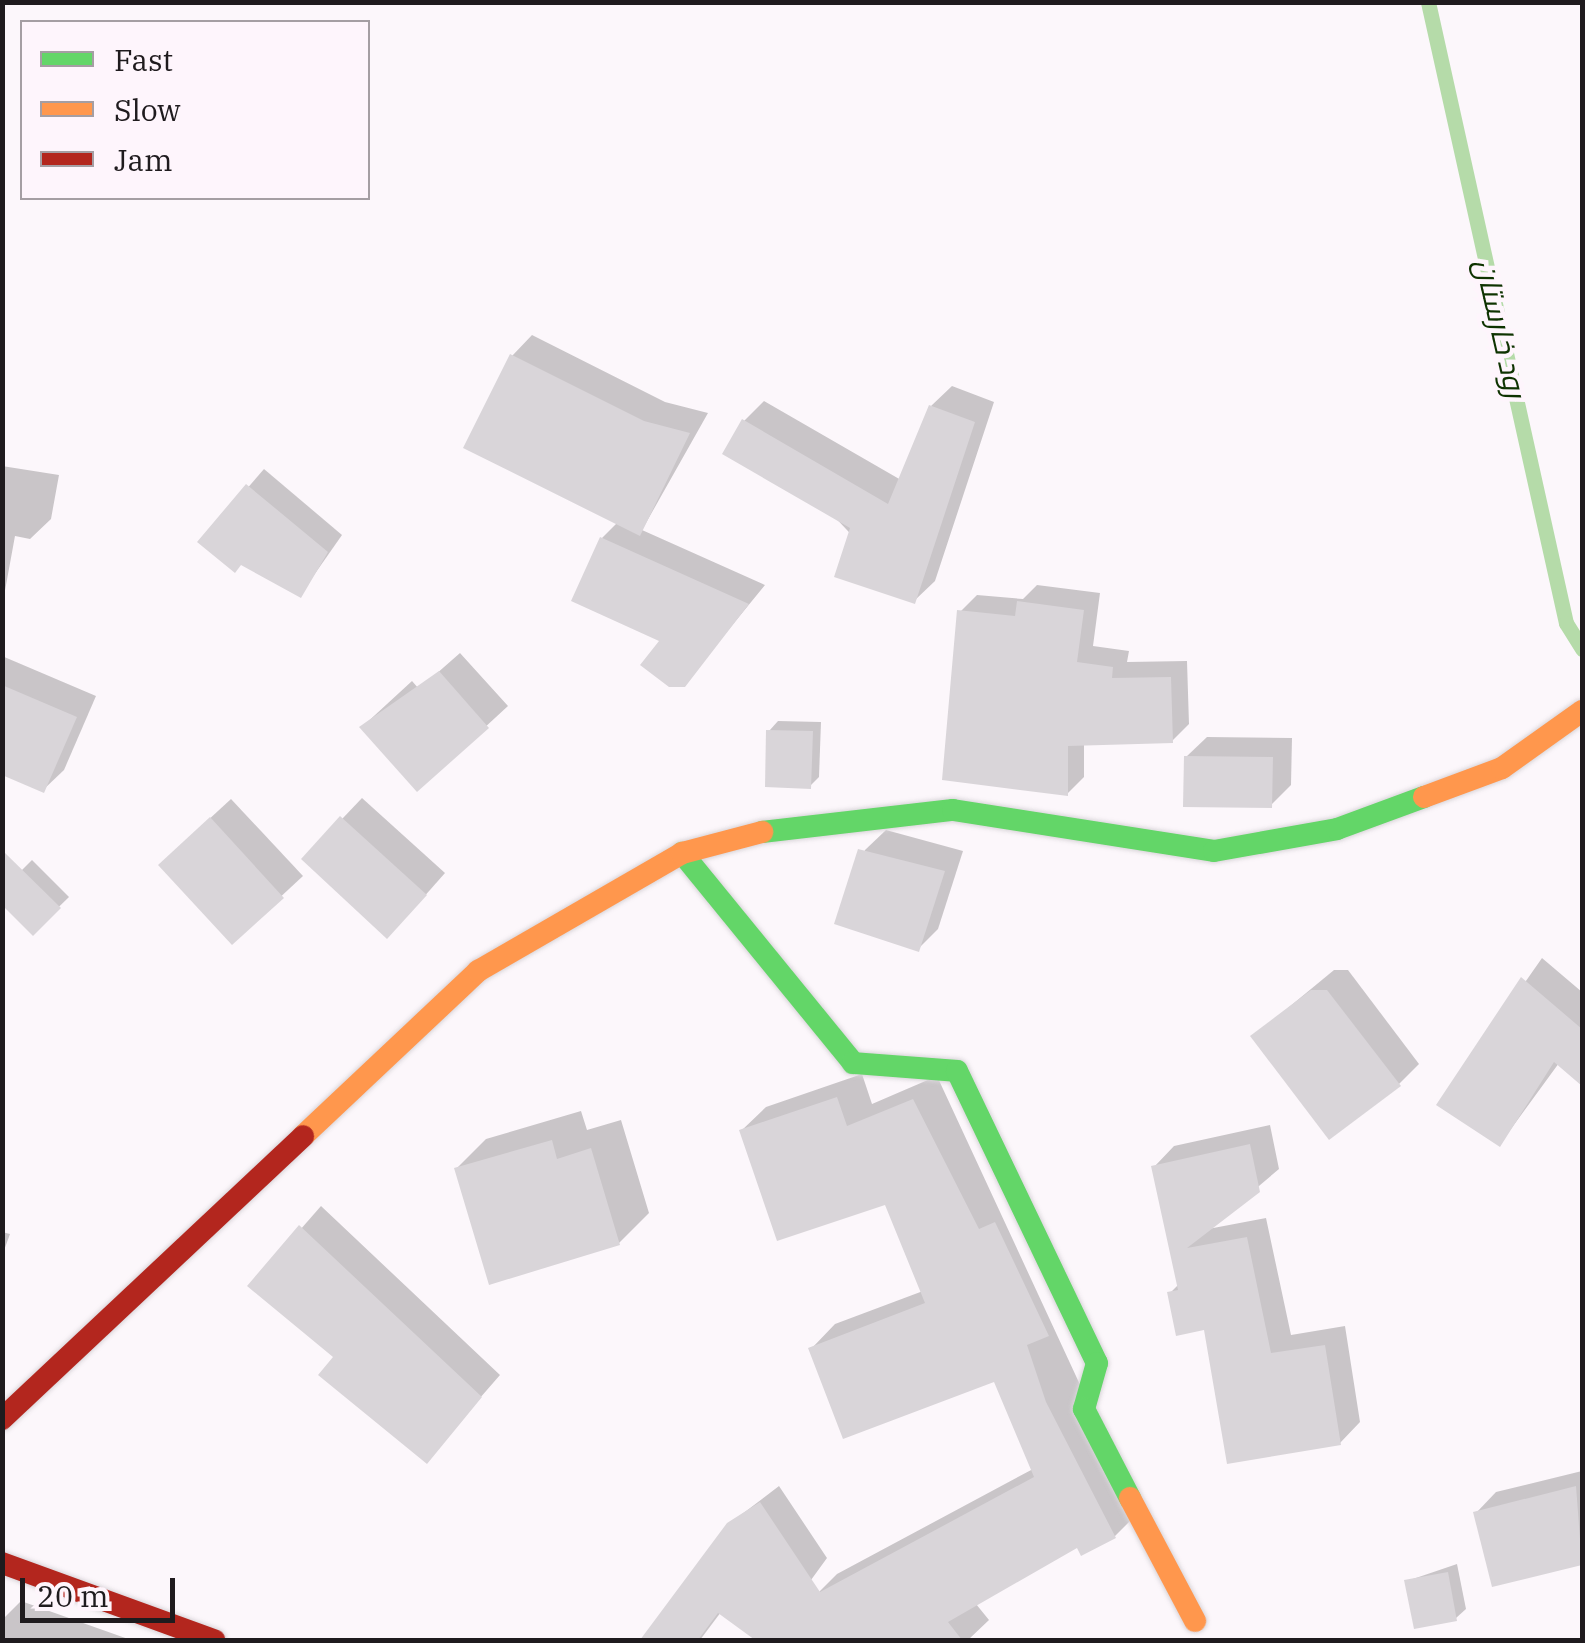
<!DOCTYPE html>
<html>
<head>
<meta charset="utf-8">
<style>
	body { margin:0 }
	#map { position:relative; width:1585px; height:1643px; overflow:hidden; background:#fcf7fb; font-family:"IBM Plex Serif",Cairo,serif }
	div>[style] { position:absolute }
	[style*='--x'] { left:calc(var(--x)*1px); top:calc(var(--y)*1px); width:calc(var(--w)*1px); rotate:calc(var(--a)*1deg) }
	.shadow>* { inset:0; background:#0003 }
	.stream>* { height:15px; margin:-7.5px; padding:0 7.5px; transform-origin:7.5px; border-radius:7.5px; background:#b5dba9 }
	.building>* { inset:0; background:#d9d5d9 }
	.roads { filter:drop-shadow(0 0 2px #d9d5d9) drop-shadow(0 0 2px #d9d5d9) }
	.fast>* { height:22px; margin:-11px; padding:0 11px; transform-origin:11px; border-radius:11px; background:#63d668 }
	.slow>* { height:22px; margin:-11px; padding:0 11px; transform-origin:11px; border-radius:11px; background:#ff974d }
	.jam>* { height:22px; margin:-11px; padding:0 11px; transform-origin:11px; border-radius:11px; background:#b3261e }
	span { translate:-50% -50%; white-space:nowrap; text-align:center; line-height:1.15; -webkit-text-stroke:9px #fef5fc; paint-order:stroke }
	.water-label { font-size:30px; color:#0e3301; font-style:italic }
	.frame { position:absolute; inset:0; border:5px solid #1f1b1e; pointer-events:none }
	.legend { position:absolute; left:20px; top:20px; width:350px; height:180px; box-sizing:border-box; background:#fef5fc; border:2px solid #a59ea3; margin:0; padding:12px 18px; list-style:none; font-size:30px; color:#1f1b1e }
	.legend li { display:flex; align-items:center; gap:20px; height:50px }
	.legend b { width:50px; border:2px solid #a59ea3 }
	.scale { position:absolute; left:20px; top:1578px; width:155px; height:45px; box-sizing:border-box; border:5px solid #1f1b1e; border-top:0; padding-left:12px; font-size:30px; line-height:35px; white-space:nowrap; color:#1f1b1e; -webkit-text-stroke:8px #fef5fc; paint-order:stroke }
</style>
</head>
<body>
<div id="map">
	<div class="shadow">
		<i style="clip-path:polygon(532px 335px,665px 402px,708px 413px,642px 530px,765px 585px,684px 684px,602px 538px,618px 522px,512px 356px)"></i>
		<i style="clip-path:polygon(952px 386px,994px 402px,935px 581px,914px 601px,744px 421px,764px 401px,901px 480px,931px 406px)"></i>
		<i style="clip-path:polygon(2px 466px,59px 475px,51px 519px,30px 539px,15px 536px,2px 607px)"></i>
		<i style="clip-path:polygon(264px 469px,342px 535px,300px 595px,201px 542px)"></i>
		<i style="clip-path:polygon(1037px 585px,1100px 593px,1093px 646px,1129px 651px,1127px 662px,1187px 661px,1189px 724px,1172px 741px,1084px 743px,1084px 777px,1067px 794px,960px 612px,977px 595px,1023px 599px)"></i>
		<i style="clip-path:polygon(460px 653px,508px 706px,418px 789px,362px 727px,412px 681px,419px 689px)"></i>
		<i style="clip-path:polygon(2px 656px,96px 696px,64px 770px,43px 790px,2px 773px)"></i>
		<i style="clip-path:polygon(778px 721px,821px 722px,819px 777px,810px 786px,769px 731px)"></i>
		<i style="clip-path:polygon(1207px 737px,1292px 738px,1291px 785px,1271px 805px,1186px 757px)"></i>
		<i style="clip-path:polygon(362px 798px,445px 873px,407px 916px,304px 859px)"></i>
		<i style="clip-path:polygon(231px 799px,303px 876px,233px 941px,181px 845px)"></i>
		<i style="clip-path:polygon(886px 830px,963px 851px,938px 929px,918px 949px,837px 923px,865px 850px)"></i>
		<i style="clip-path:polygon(32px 860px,69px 897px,33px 932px,2px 890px)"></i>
		<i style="clip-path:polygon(1542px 958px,1582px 992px,1582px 1053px,1566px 1069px,1559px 1063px,1500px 1144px,1439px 1105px)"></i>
		<i style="clip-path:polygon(1334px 970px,1348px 970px,1419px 1064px,1399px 1084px,1254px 1036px)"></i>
		<i style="clip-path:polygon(862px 1074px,872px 1104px,937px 1076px,1139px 1512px,1115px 1536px,1078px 1545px,976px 1604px,989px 1620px,968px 1640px,851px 1640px,813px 1598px,837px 1574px,1033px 1469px,995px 1379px,811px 1349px,835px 1324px,923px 1291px,887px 1202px,741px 1131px,766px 1107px)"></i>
		<i style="clip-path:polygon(581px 1111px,587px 1130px,621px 1120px,649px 1213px,619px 1243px,457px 1168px,486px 1139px)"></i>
		<i style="clip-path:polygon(1270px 1125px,1279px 1169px,1208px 1229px,1266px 1218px,1291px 1335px,1345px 1326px,1360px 1422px,1340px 1443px,1170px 1293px,1179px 1284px,1154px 1167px,1174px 1146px)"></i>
		<i style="clip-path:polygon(321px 1206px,500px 1375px,426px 1460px,337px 1356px,251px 1286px)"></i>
		<i style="clip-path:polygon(2px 1232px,10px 1234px,2px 1256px)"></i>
		<i style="clip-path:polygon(1582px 1471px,1582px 1562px,1494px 1584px,1476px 1513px,1496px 1492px)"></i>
		<i style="clip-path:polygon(779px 1486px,827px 1558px,779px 1624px,760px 1640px,721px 1612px,700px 1640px,644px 1640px,729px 1524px)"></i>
		<i style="clip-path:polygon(1457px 1564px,1466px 1609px,1456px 1618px,1407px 1581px)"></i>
		<i style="clip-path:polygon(21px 1601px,131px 1640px,2px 1640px,2px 1620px)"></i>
	</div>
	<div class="stream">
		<i style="--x:1428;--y:2;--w:636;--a:77.47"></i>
		<i style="--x:1566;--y:623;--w:31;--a:58"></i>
	</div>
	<div class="building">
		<i style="clip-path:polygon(510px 354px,644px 421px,690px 433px,640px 536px,463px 448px)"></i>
		<i style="clip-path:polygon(929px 405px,975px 422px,915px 604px,834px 577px,850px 528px,722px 454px,742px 419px,888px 504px)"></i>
		<i style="clip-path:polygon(246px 484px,328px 552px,301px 598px,241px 565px,235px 573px,197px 542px)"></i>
		<i style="clip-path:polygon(600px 537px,749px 604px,685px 687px,669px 687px,640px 665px,659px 641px,571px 601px)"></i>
		<i style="clip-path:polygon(1017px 601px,1084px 610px,1077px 662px,1113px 667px,1112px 678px,1171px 677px,1173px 743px,1068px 746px,1068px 796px,942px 780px,957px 610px,1015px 616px)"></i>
		<i style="clip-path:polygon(439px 671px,489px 728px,417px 792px,359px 727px)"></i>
		<i style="clip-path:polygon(2px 685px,77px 717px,44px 793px,2px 775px)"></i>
		<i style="clip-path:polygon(766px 730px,813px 731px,811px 789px,765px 787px)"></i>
		<i style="clip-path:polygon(1184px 756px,1273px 757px,1272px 808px,1183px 807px)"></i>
		<i style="clip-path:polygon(340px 816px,427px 895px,387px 939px,301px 859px)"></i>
		<i style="clip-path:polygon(210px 817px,284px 898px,232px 945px,158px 865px)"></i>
		<i style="clip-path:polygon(858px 849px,945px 871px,919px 952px,834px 924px)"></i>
		<i style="clip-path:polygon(2px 850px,61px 908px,33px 936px,2px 905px)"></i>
		<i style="clip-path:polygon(1521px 977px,1582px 1029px,1582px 1086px,1554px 1062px,1500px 1147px,1436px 1105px)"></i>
		<i style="clip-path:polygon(1311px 990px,1327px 990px,1401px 1086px,1329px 1140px,1250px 1036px)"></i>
		<i style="clip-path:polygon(837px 1097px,847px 1126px,913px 1099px,979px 1229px,995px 1222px,1049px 1336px,1027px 1345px,1046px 1402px,1116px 1538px,1081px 1556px,1077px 1548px,948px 1622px,962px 1640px,755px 1640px,718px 1613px,698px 1640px,640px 1640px,727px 1523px,760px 1502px,820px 1592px,1034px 1477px,994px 1382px,843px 1439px,808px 1348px,925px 1303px,885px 1205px,777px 1241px,739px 1130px)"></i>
		<i style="clip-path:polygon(552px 1140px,557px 1159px,591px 1148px,620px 1245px,489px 1285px,454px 1168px)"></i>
		<i style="clip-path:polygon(1250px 1144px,1260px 1192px,1187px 1248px,1247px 1237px,1271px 1353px,1325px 1345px,1341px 1445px,1227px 1464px,1204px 1330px,1176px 1336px,1167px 1292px,1178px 1290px,1151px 1166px)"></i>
		<i style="clip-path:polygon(299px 1225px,482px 1397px,427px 1464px,318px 1375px,333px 1357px,247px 1286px)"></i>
		<i style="clip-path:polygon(1576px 1486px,1582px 1565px,1492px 1587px,1473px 1512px)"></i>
		<i style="clip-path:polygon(1448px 1572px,1457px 1621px,1414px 1629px,1404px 1580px)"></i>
	</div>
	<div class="roads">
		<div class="fast">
			<i style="--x:762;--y:832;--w:192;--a:-6.6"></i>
			<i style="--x:953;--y:810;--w:264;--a:8.9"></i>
			<i style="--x:1214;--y:851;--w:125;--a:-10.1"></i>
			<i style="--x:1337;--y:829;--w:93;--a:-20.2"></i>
			<i style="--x:682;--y:853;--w:271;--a:50.8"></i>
			<i style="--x:853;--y:1063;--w:104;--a:4.4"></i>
			<i style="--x:957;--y:1071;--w:324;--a:64.4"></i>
			<i style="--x:1097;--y:1363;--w:48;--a:105.8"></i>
			<i style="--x:1084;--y:1409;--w:100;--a:62.7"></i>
		</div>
		<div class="slow">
			<i style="--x:1424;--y:797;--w:83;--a:-20.4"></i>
			<i style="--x:1502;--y:768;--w:98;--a:-35.5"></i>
			<i style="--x:303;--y:1136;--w:241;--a:-43.3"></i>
			<i style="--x:478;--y:971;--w:236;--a:-30"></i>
			<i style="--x:682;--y:853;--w:83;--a:-14.7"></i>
			<i style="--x:1130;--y:1498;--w:139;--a:62.1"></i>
		</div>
		<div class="jam">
			<i style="--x:2;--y:1419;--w:413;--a:-43.2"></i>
			<i style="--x:2;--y:1563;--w:226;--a:20"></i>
		</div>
	</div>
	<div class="water-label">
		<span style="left:1501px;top:328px;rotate:77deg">رود خارستان</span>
	</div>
	<div class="frame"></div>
	<ul class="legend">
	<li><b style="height:12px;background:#63d668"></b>Fast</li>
	<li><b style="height:12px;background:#ff974d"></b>Slow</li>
	<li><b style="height:12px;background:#b3261e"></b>Jam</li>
	</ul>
	<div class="scale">20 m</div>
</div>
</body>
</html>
